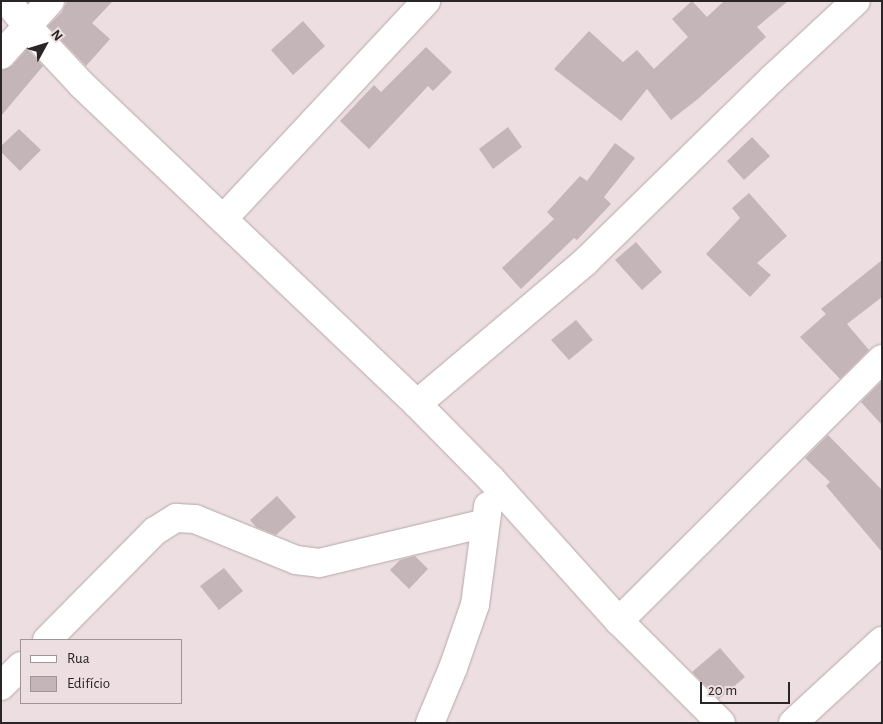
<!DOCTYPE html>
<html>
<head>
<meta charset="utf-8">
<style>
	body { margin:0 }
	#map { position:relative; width:883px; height:724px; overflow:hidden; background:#eddee1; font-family:"Alegreya Sans",sans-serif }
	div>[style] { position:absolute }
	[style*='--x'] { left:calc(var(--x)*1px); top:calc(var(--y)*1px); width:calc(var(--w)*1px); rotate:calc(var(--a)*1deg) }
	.building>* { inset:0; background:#c3b5b8 }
	.roads { filter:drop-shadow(0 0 1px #b5a7aa) drop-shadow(0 0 1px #b5a7aa) }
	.street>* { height:28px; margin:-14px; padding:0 14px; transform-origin:14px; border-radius:14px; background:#fff }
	span { translate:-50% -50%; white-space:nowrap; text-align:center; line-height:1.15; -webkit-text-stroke:4px #eddee1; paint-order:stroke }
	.frame { position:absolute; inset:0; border:2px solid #2a2526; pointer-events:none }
	.legend { position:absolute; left:20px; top:639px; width:162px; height:65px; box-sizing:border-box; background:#eddee1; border:1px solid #9f9496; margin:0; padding:6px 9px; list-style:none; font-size:15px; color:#2a2526 }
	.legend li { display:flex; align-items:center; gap:10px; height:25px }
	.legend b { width:25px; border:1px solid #9f9496 }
	.north { position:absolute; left:20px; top:20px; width:50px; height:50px; -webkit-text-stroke:4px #eddee1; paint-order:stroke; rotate:51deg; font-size:14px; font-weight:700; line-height:20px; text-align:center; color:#2a2526 }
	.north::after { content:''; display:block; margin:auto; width:18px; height:22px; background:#2a2526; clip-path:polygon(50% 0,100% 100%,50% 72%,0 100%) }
	.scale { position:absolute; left:700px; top:682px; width:90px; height:22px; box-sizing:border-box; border:2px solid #2a2526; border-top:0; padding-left:6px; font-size:15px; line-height:18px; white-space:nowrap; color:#2a2526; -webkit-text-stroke:4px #eddee1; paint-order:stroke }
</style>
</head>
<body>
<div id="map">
	<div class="building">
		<i style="clip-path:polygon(67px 1px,113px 1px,92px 23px,110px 39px,86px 66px,48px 26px,62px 12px)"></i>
		<i style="clip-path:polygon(692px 1px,707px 17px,724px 1px,788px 1px,757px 27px,766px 37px,699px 98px,671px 120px,647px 89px,621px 121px,554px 69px,589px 31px,623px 62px,637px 50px,654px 69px,688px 37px,672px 19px)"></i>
		<i style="clip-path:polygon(303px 21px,325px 46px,293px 75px,271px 50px)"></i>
		<i style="clip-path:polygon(426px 47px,452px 72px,433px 91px,428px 86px,369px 149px,340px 121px,374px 85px,381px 92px)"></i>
		<i style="clip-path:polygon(27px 49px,43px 66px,1px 116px,1px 70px,12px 66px)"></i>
		<i style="clip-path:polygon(508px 127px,522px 147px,493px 169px,479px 149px)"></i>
		<i style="clip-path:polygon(19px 129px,41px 150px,20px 171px,1px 152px,1px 146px)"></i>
		<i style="clip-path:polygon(752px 137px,770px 156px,744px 180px,727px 161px)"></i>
		<i style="clip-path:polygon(615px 143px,635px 158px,604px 197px,611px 204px,577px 240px,574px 238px,521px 289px,502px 268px,554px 219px,547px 212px,580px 176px,587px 181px)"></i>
		<i style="clip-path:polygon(749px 193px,787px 236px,757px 263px,771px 275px,750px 297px,706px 254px,740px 218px,732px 208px)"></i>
		<i style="clip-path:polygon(636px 242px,662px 272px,642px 290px,615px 260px)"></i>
		<i style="clip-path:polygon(882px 260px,882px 297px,847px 324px,869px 350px,840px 379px,800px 337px,826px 314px,821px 309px)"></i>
		<i style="clip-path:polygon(576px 320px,593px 340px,569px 360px,551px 340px)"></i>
		<i style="clip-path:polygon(882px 381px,882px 425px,861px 402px)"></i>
		<i style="clip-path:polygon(828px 435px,882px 490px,882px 552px,826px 486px,830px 482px,805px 458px)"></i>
		<i style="clip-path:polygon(277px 496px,296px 517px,276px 535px,256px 527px,250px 520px)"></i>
		<i style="clip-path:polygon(415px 556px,428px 569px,409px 589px,390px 570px,400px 560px)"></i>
		<i style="clip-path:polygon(224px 568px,243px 591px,219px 610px,200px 586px)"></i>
		<i style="clip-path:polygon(720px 648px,745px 677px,719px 699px,692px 672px)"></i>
	</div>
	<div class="roads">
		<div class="street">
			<i style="--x:7;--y:1;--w:32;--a:51"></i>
			<i style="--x:27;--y:26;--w:79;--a:47"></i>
			<i style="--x:81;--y:84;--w:464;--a:43.6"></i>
			<i style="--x:417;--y:404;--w:105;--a:45.4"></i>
			<i style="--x:491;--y:479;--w:191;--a:48"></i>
			<i style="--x:619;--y:621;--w:144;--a:45"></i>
			<i style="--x:1;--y:55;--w:73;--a:-47.8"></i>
			<i style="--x:223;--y:219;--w:298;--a:-47"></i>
			<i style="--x:417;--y:404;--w:220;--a:-40.2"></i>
			<i style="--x:585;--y:262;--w:263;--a:-44.4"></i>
			<i style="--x:773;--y:78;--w:113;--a:-42.9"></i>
			<i style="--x:619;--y:621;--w:371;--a:-44.9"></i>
			<i style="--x:47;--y:640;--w:153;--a:-45.3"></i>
			<i style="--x:155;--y:531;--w:25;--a:-32"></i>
			<i style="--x:176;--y:518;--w:19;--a:3"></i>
			<i style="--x:195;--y:519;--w:109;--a:22.1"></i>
			<i style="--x:296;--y:560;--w:23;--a:7"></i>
			<i style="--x:319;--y:563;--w:171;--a:-13.5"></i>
			<i style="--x:1;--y:686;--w:28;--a:-45"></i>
			<i style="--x:430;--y:723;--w:60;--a:-67.3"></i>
			<i style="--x:453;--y:668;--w:67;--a:-70.8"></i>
			<i style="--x:475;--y:605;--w:100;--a:-82.5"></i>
			<i style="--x:793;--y:723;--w:121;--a:-42.7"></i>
		</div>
	</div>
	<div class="frame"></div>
	<ul class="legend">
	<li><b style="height:6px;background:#fff"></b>Rua</li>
	<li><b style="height:14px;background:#c3b5b8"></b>Edifício</li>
	</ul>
	<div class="north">N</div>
	<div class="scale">20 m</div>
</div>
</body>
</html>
